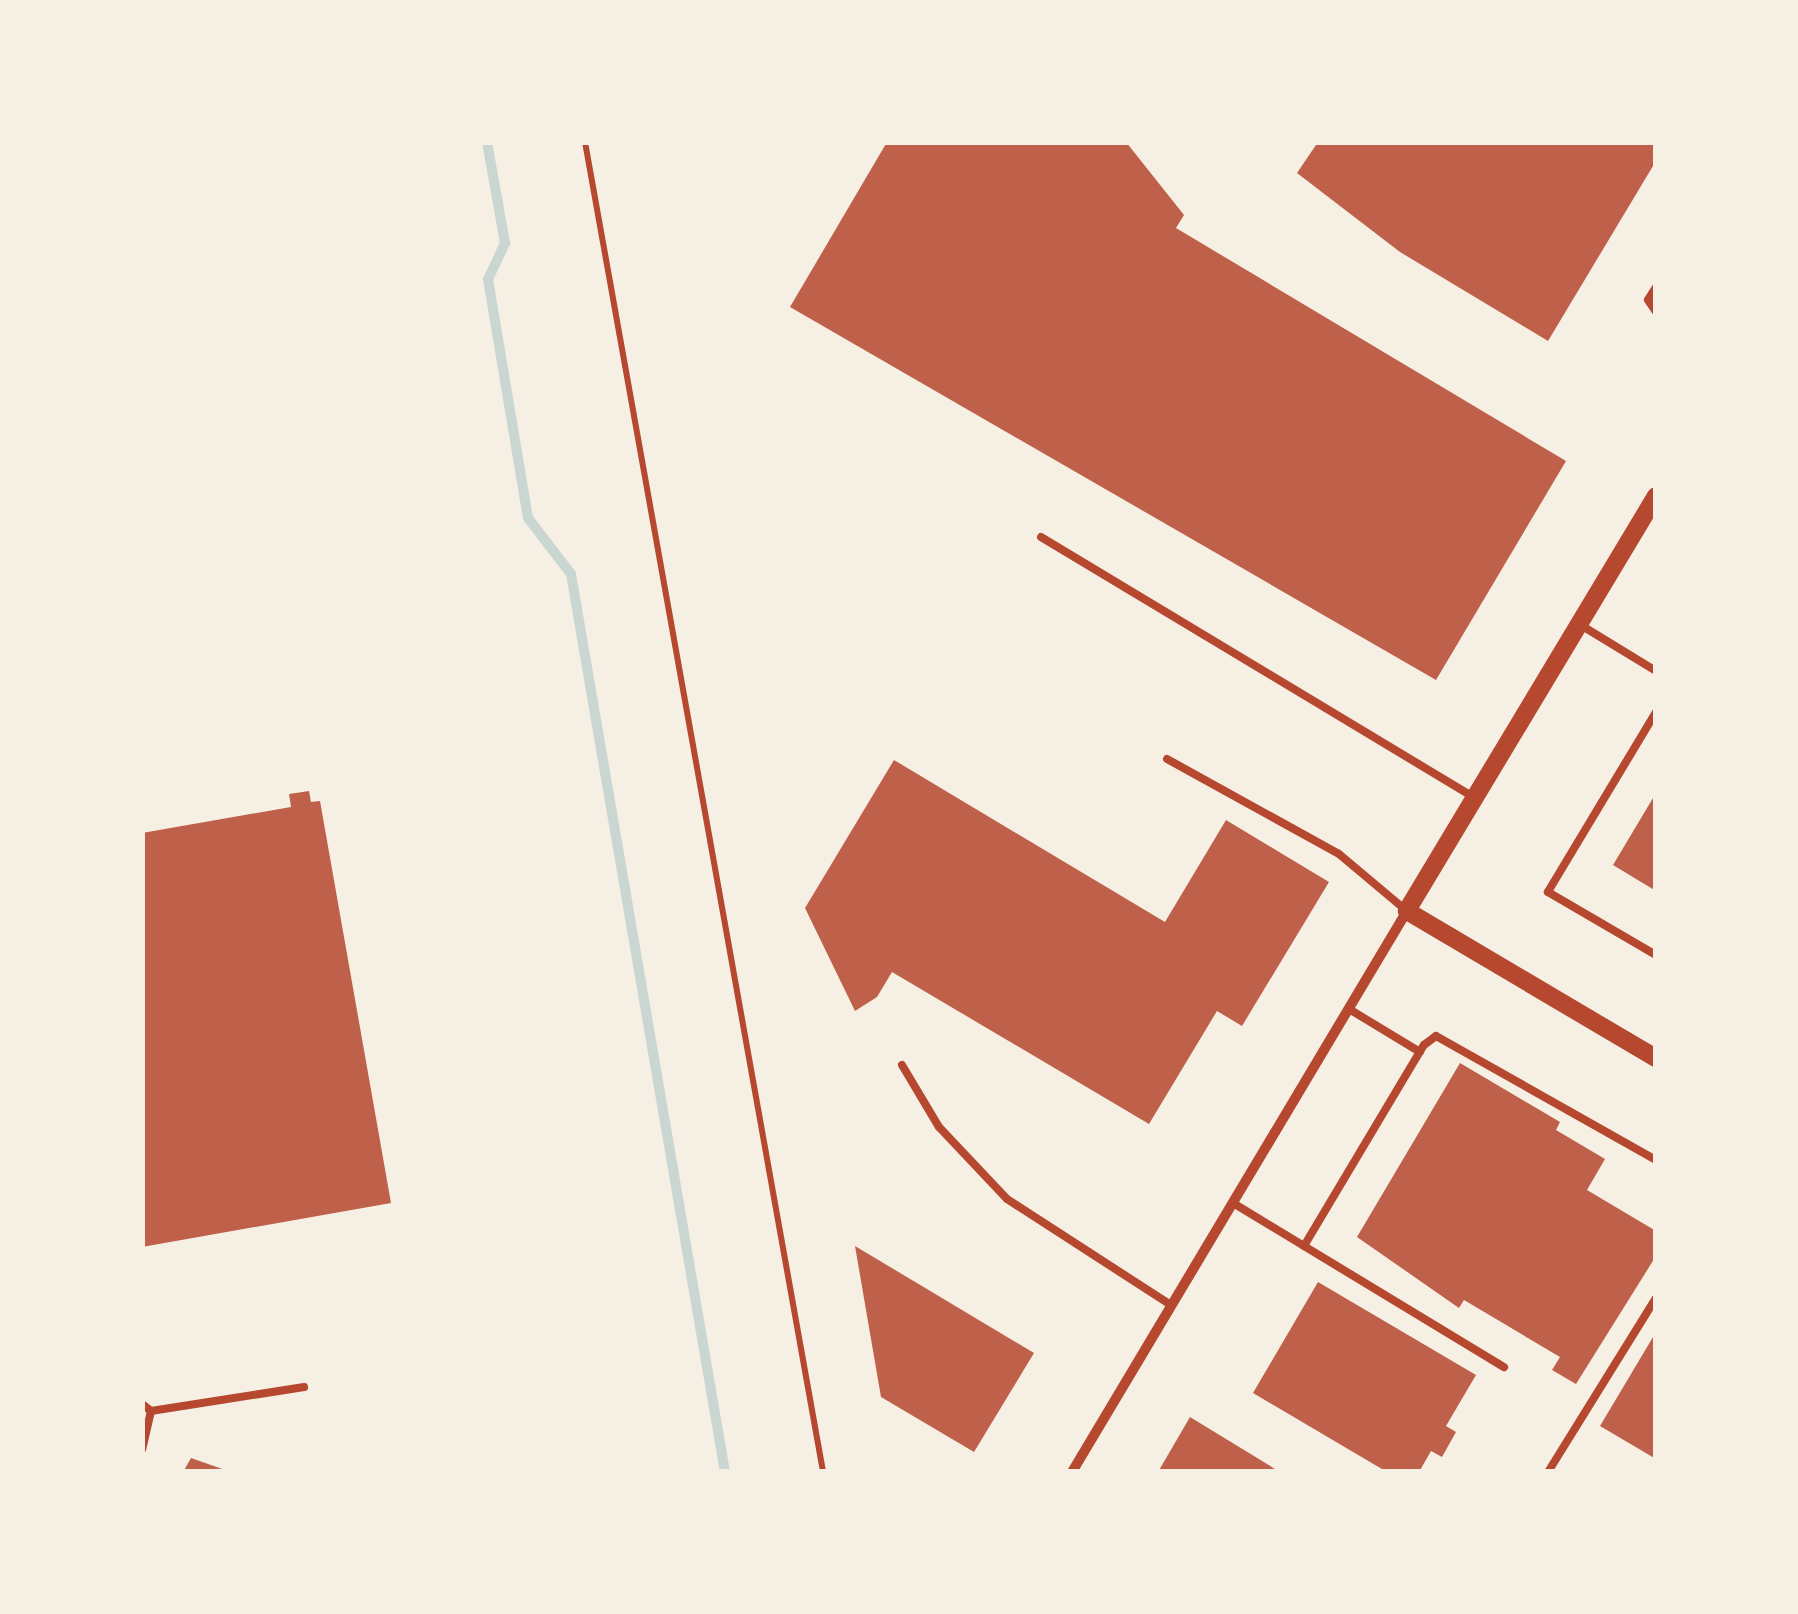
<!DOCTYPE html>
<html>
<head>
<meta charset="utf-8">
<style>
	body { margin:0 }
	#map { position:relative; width:1798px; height:1614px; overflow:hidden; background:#f6efe4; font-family:Overpass,sans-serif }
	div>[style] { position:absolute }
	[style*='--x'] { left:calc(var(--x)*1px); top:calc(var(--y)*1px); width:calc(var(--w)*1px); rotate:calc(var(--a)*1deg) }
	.stream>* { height:10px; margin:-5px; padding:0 5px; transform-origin:5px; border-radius:5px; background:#c9d6d2 }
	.building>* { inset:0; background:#bf614a }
	.path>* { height:6px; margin:-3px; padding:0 3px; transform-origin:3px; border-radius:3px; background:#b5482f }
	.service>* { height:8px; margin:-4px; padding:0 4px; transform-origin:4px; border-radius:4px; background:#b5482f }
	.minor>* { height:10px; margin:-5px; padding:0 5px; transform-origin:5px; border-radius:5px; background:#b5482f }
	.tertiary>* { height:18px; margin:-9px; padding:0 9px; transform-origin:9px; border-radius:9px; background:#b5482f }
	span { translate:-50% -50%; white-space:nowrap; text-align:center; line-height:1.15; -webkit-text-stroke:8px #f6efe4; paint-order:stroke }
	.frame { position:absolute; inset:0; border:145px solid #f6efe4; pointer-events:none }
</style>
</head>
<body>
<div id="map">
	<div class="stream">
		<i style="--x:487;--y:142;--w:103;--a:79.9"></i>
		<i style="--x:505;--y:243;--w:40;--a:115"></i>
		<i style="--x:488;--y:279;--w:242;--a:80.5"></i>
		<i style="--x:528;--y:518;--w:71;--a:52.5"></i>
		<i style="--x:571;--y:574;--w:911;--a:80.27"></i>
	</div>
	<div class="building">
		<i style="clip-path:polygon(887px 142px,1126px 142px,1184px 215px,1176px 228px,1566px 461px,1436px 680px,790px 307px)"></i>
		<i style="clip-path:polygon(1318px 142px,1656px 142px,1656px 161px,1548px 341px,1400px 252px,1297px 173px)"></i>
		<i style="clip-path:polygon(894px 760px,1165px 922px,1226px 820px,1329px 882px,1242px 1026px,1217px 1011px,1149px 1124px,892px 972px,877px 997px,855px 1011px,805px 908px)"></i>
		<i style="clip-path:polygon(309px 791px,311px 802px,320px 801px,391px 1203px,142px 1247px,142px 833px,291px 807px,289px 794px)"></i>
		<i style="clip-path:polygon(1656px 793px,1656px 891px,1613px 865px)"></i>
		<i style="clip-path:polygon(1460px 1063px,1560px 1122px,1556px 1130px,1605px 1159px,1587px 1190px,1656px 1231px,1656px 1256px,1576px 1384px,1552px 1370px,1560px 1357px,1464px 1300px,1459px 1308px,1357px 1237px)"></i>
		<i style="clip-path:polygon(855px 1246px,1034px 1353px,974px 1452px,881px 1397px)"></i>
		<i style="clip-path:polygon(1318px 1282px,1476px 1375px,1446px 1426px,1456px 1432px,1442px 1457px,1431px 1451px,1419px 1472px,1387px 1472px,1253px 1393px)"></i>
		<i style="clip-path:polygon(1656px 1332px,1656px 1459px,1600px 1426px)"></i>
		<i style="clip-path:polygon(1190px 1417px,1280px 1472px,1158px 1472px)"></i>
		<i style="clip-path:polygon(191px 1458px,228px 1471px,227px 1472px,183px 1472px)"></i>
	</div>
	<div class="path">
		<i style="--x:585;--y:142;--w:1351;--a:79.85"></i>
	</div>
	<div class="service">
		<i style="--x:1656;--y:287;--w:15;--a:122"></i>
		<i style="--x:1648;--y:300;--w:14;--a:56"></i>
		<i style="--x:1041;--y:537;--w:506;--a:31.02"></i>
		<i style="--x:1579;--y:624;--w:90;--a:31.4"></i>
		<i style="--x:1656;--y:712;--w:210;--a:121"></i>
		<i style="--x:1548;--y:892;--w:125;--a:30.3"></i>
		<i style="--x:1167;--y:759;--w:196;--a:28.9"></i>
		<i style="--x:1339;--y:854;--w:89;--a:40"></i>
		<i style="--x:1349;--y:1009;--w:83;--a:31.2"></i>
		<i style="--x:902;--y:1065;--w:72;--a:59.2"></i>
		<i style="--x:939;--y:1127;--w:99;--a:46.6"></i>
		<i style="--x:1007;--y:1199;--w:195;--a:32.9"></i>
		<i style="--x:1233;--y:1203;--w:317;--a:31.2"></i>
		<i style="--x:1304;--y:1246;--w:234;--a:-59.2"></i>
		<i style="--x:1424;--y:1045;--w:15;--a:-37"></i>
		<i style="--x:1436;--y:1036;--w:253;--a:29.4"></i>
		<i style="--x:142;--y:1404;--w:11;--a:38"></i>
		<i style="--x:151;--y:1411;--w:39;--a:103"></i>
		<i style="--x:151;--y:1411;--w:155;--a:-8.9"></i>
		<i style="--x:1548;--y:1472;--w:205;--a:-58.2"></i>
	</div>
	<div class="minor">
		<i style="--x:1072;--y:1472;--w:653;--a:-59.16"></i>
	</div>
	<div class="tertiary">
		<i style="--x:1656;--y:496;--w:484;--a:121"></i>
		<i style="--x:1407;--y:911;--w:289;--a:30.6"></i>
	</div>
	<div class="frame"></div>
</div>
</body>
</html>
